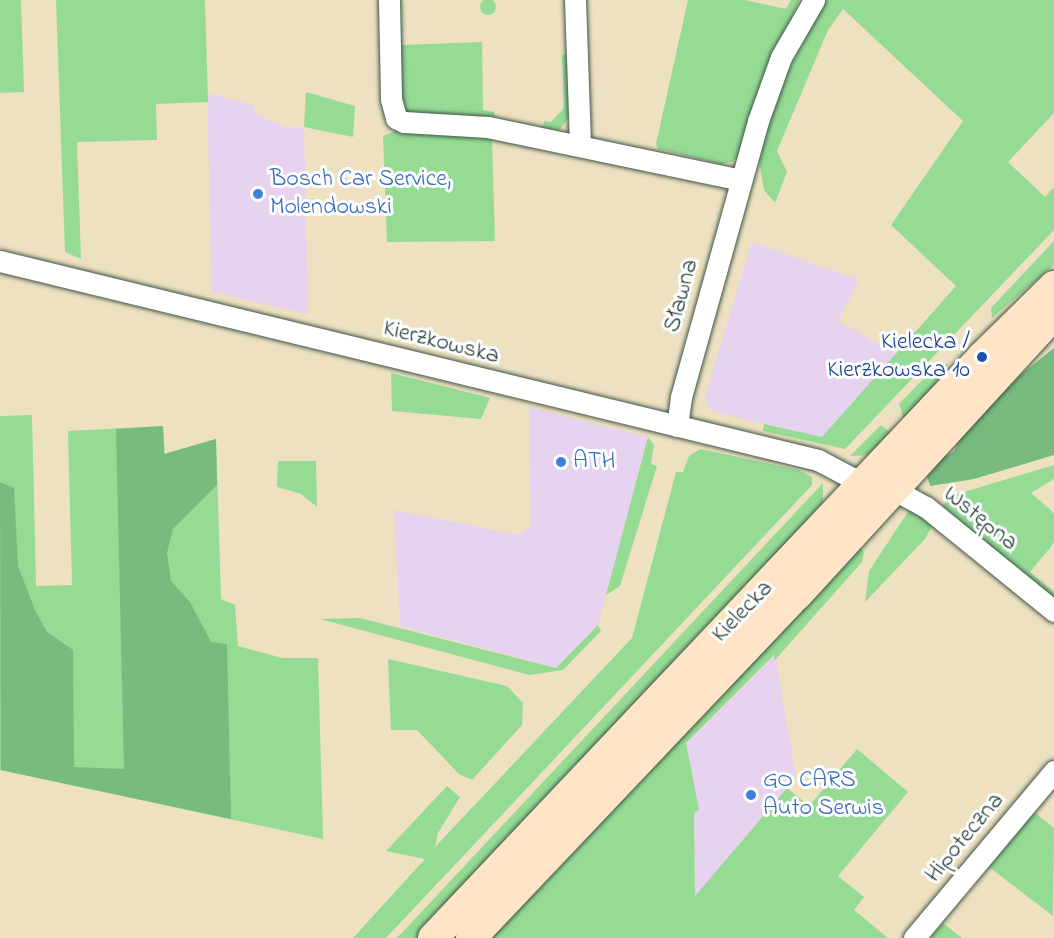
<!DOCTYPE html>
<html>
<head>
<meta charset="utf-8">
<style>
	body { margin:0 }
	#map { position:relative; width:1054px; height:938px; overflow:hidden; background:#ede1c1; font-family:"Indie Flower",sans-serif }
	div>[style] { position:absolute }
	[style*='--x'] { left:calc(var(--x)*1px); top:calc(var(--y)*1px); width:calc(var(--w)*1px); rotate:calc(var(--a)*1deg) }
	.built>* { inset:0; background:#e7d2ef }
	.green>* { inset:0; background:#95db94 }
	.round { border-radius:50% }
	.forest>* { inset:0; background:#78bb7e }
	.roads { filter:drop-shadow(0 0 2px #3e5649) drop-shadow(0 0 2px #3e5649) }
	.street>* { height:21px; margin:-10.5px; padding:0 10.5px; transform-origin:10.5px; border-radius:10.5px; background:#fff }
	.secondary>* { height:30px; margin:-15px; padding:0 15px; transform-origin:15px; border-radius:15px; background:#ffe4c6 }
	.dots>* { width:16px; height:16px; translate:-50% -50%; box-sizing:border-box; border:3px solid #fff; border-radius:50% }
	span { translate:-50% -50%; white-space:nowrap; text-align:center; line-height:1.15; -webkit-text-stroke:6px #fff; paint-order:stroke }
	.shop-label { font-size:24px; color:#366cbe }
	.left { translate:0 -50%; text-align:left }
	.street-label { font-size:24px; color:#1f3d34 }
	.transit-label { font-size:24px; color:#164399 }
	.right { translate:-100% -50%; text-align:right }
</style>
</head>
<body>
<div id="map">
	<div class="built">
		<i style="clip-path:polygon(207px 93px,253px 105px,255px 113px,284px 127px,304px 127px,308px 314px,212px 292px)"></i>
		<i style="clip-path:polygon(752px 242px,859px 280px,838px 321px,896px 354px,822px 438px,712px 411px,705px 397px)"></i>
		<i style="clip-path:polygon(529px 407px,648px 437px,598px 625px,556px 668px,400px 626px,394px 510px,518px 535px,531px 527px)"></i>
		<i style="clip-path:polygon(775px 655px,796px 776px,695px 897px,694px 813px,686px 743px)"></i>
	</div>
	<div class="green">
		<i class="round" style="left:480px;top:-1px;width:16px;height:16px"></i>
		<i style="clip-path:polygon(0 0,21px 0,24px 92px,0 93px)"></i>
		<i style="clip-path:polygon(56px 0,205px 0,208px 102px,156px 104px,157px 140px,77px 142px,81px 259px,65px 252px)"></i>
		<i style="clip-path:polygon(395px 0,400px 0,402px 45px,482px 42px,483px 110px,494px 112px,495px 121px,415px 118px,402px 110px)"></i>
		<i style="clip-path:polygon(688px 0,745px 0,786px 9px,791px 0,799px 0,738px 158px,732px 162px,722px 164px,658px 149px,656px 144px)"></i>
		<i style="clip-path:polygon(826px 0,1054px 0,1054px 113px,1008px 162px,1045px 197px,1054px 187px,1054px 230px,845px 449px,763px 431px,764px 424px,822px 437px,956px 286px,891px 225px,963px 121px,843px 9px,828px 30px,777px 151px,787px 172px,775px 203px,764px 190px,758px 154px,781px 83px)"></i>
		<i style="clip-path:polygon(568px 54px,570px 116px,559px 130px,543px 128px,544px 121px,551px 122px,564px 108px,562px 55px)"></i>
		<i style="clip-path:polygon(306px 92px,355px 106px,353px 137px,304px 127px)"></i>
		<i style="clip-path:polygon(395px 131px,492px 138px,495px 241px,387px 242px,383px 136px)"></i>
		<i style="clip-path:polygon(1054px 241px,1054px 265px,992px 318px,991px 308px)"></i>
		<i style="clip-path:polygon(948px 364px,928px 400px,905px 423px,899px 404px,937px 365px)"></i>
		<i style="clip-path:polygon(391px 373px,490px 398px,481px 419px,392px 411px)"></i>
		<i style="clip-path:polygon(32px 415px,36px 586px,72px 585px,68px 431px,163px 426px,165px 454px,216px 439px,221px 599px,235px 605px,238px 646px,282px 658px,318px 658px,323px 839px,0 770px,0 416px)"></i>
		<i style="clip-path:polygon(881px 425px,894px 436px,872px 455px,850px 456px)"></i>
		<i style="clip-path:polygon(648px 437px,654px 445px,651px 464px,657px 466px,620px 586px,606px 595px)"></i>
		<i style="clip-path:polygon(700px 449px,799px 470px,812px 477px,812px 485px,386px 938px,353px 938px,425px 859px,386px 851px,447px 786px,460px 797px,438px 833px,435px 847px,632px 638px,676px 472px,683px 472px,689px 456px)"></i>
		<i style="clip-path:polygon(278px 461px,316px 461px,317px 507px,301px 494px,277px 487px)"></i>
		<i style="clip-path:polygon(1054px 465px,1054px 479px,1031px 493px,1054px 513px,1054px 543px,1030px 572px,1054px 592px,1054px 600px,942px 506px,954px 495px)"></i>
		<i style="clip-path:polygon(823px 483px,823px 506px,420px 938px,397px 938px)"></i>
		<i style="clip-path:polygon(910px 509px,933px 522px,931px 528px,925px 539px,865px 602px,869px 571px)"></i>
		<i style="clip-path:polygon(858px 545px,864px 552px,862px 562px,775px 660px,774px 655px,686px 743px,699px 810px,694px 813px,695px 896px,787px 788px,809px 806px,857px 749px,908px 792px,838px 876px,864px 897px,854px 910px,888px 938px,489px 938px)"></i>
		<i style="clip-path:polygon(360px 618px,556px 668px,598px 625px,601px 631px,563px 670px,530px 675px,320px 619px)"></i>
		<i style="clip-path:polygon(388px 659px,507px 686px,523px 703px,522px 725px,472px 780px,459px 774px,417px 730px,391px 730px)"></i>
		<i style="clip-path:polygon(1034px 812px,1054px 828px,1053px 916px,989px 867px)"></i>
		<i style="clip-path:polygon(943px 923px,962px 938px,930px 938px)"></i>
	</div>
	<div class="forest">
		<i style="clip-path:polygon(1054px 348px,1054px 455px,974px 479px,930px 486px,926px 472px,930px 466px,954px 451px,965px 430px,1009px 384px)"></i>
		<i style="clip-path:polygon(163px 426px,164px 454px,216px 439px,217px 485px,173px 529px,167px 553px,171px 581px,190px 602px,211px 642px,227px 644px,231px 819px,1px 770px,0 482px,14px 488px,18px 566px,35px 610px,47px 632px,73px 650px,74px 767px,124px 769px,116px 429px)"></i>
	</div>
	<div class="roads">
		<div class="street">
			<i style="--x:389;--y:0;--w:99;--a:88.8"></i>
			<i style="--x:391;--y:99;--w:20;--a:75"></i>
			<i style="--x:396;--y:118;--w:9;--a:27"></i>
			<i style="--x:404;--y:122;--w:84;--a:3.4"></i>
			<i style="--x:488;--y:127;--w:258;--a:11.8"></i>
			<i style="--x:575;--y:0;--w:145;--a:88"></i>
			<i style="--x:0;--y:261;--w:842;--a:13.67"></i>
			<i style="--x:818;--y:460;--w:38;--a:28"></i>
			<i style="--x:852;--y:478;--w:42;--a:15"></i>
			<i style="--x:893;--y:489;--w:38;--a:29"></i>
			<i style="--x:926;--y:507;--w:165;--a:39.1"></i>
			<i style="--x:677;--y:426;--w:29;--a:-82"></i>
			<i style="--x:681;--y:397;--w:287;--a:-74.4"></i>
			<i style="--x:758;--y:121;--w:68;--a:-70.2"></i>
			<i style="--x:781;--y:57;--w:66;--a:-59.9"></i>
			<i style="--x:914;--y:938;--w:218;--a:-50"></i>
		</div>
		<div class="secondary">
			<i style="--x:433;--y:938;--w:799;--a:-46.62"></i>
			<i style="--x:982;--y:357;--w:101;--a:-44.6"></i>
			<i style="--x:471;--y:938;--w:473;--a:-46.5"></i>
			<i style="--x:797;--y:595;--w:380;--a:-47.5"></i>
		</div>
	</div>
	<div class="dots">
		<i style="left:258px;top:194px;background:#3f7fe0"></i>
		<i style="left:982px;top:357px;background:#1a4fb4"></i>
		<i style="left:561px;top:462px;background:#3f7fe0"></i>
		<i style="left:751px;top:795px;background:#3f7fe0"></i>
	</div>
	<div class="shop-label">
		<span class="left" style="left:270px;top:194px">Bosch Car Service,<br>Molendowski</span>
		<span class="left" style="left:573px;top:462px">ATH</span>
		<span class="left" style="left:763px;top:795px">GO CARS<br>Auto Serwis</span>
	</div>
	<div class="street-label">
		<span style="left:682px;top:296px;rotate:-75deg">Sławna</span>
		<span style="left:441px;top:343px;rotate:14deg">Kierzkowska</span>
		<span style="left:980px;top:519px;rotate:39deg">Wstępna</span>
		<span style="left:743px;top:612px;rotate:-46deg">Kielecka</span>
		<span style="left:965px;top:838px;rotate:-50deg">Hipoteczna</span>
	</div>
	<div class="transit-label">
		<span class="right" style="left:970px;top:357px">Kielecka /<br>Kierzkowska 10</span>
	</div>
</div>
</body>
</html>
